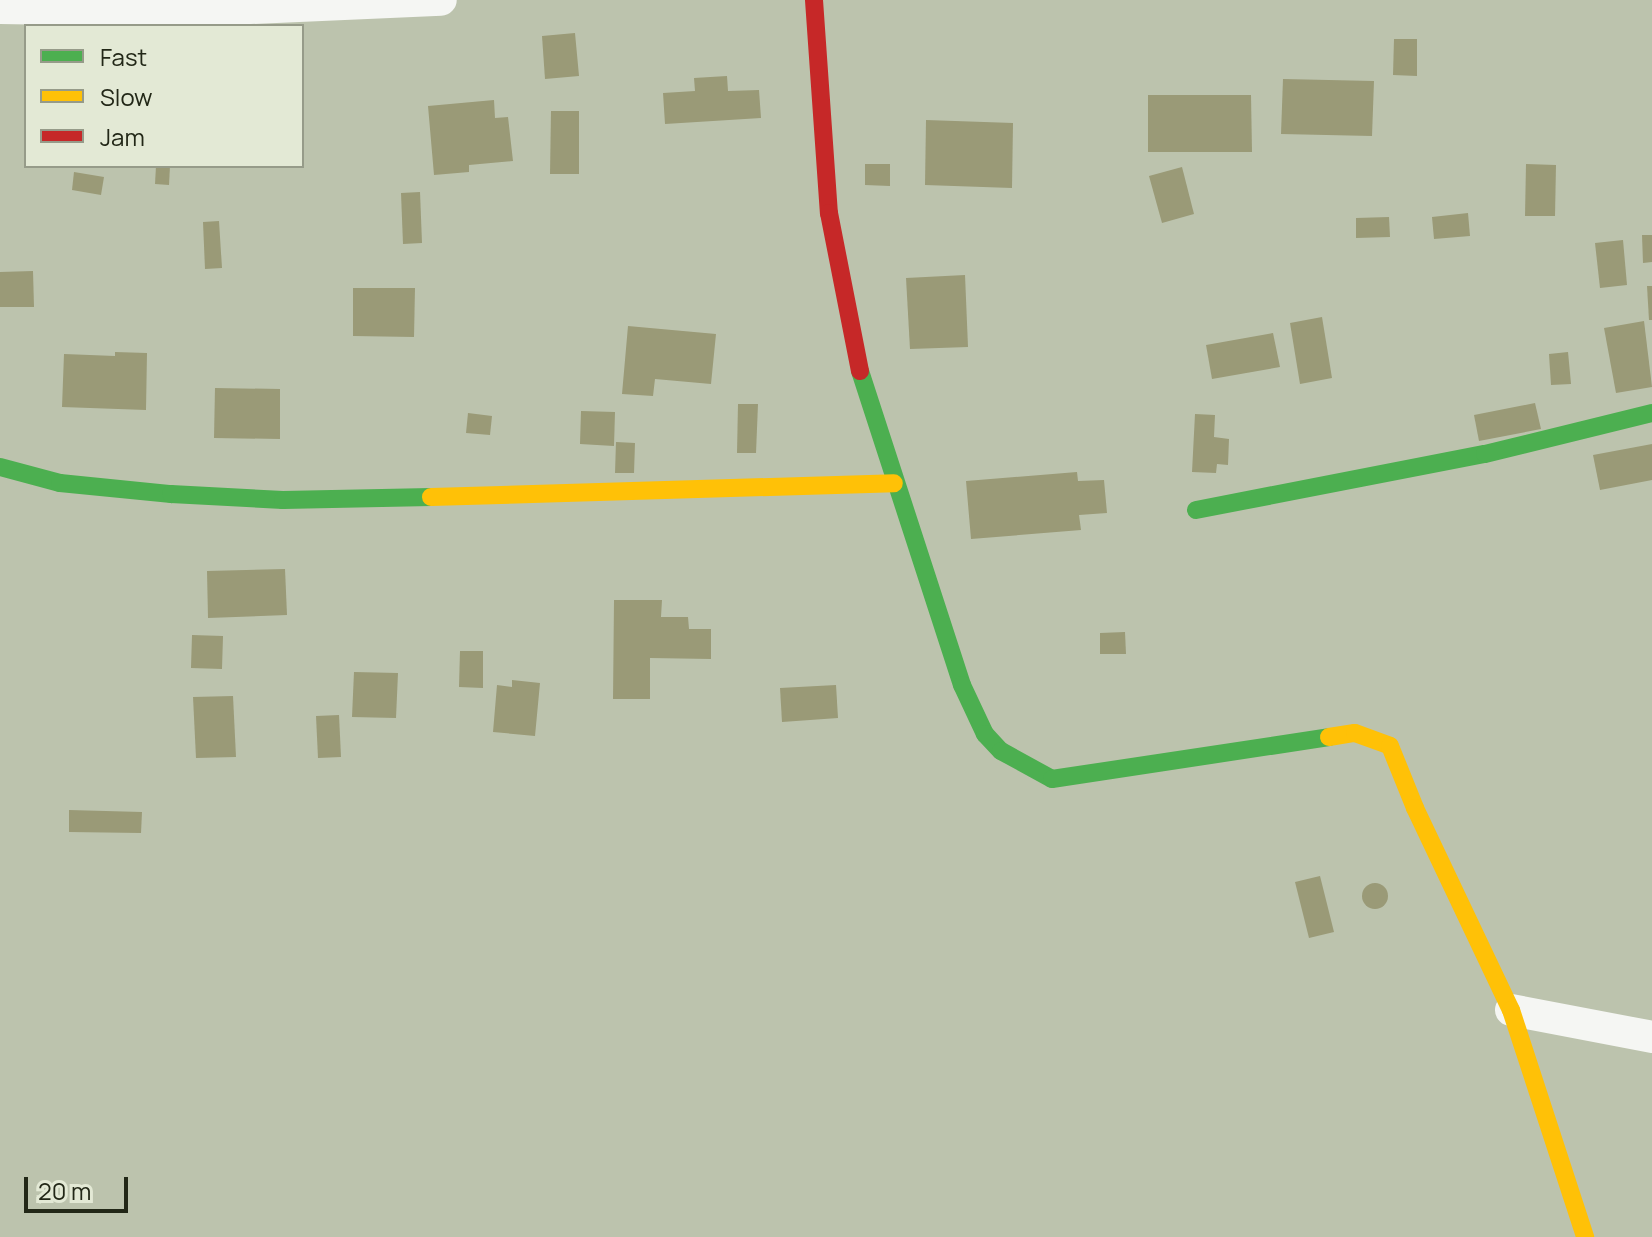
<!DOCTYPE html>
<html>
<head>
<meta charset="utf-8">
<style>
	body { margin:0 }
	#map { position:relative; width:1652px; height:1237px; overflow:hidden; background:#bcc3ad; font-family:Manrope,sans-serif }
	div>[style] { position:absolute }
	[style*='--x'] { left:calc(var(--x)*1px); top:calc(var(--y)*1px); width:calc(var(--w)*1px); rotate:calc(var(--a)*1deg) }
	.building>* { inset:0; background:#9a9a77 }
	.round { border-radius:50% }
	.street>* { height:32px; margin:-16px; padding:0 16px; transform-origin:16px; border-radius:16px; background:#f5f6f3 }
	.fast>* { height:18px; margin:-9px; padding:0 9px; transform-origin:9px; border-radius:9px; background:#4caf50 }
	.slow>* { height:18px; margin:-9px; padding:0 9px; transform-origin:9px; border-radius:9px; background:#ffc107 }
	.jam>* { height:18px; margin:-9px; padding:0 9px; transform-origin:9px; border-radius:9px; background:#c62828 }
	span { translate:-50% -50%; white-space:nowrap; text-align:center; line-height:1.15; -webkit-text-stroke:6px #e3e9d5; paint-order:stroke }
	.legend { position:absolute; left:24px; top:24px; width:280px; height:144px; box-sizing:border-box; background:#e3e9d5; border:2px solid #969b89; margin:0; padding:10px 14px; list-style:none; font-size:24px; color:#222717 }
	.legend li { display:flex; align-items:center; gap:16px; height:40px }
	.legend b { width:40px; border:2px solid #969b89 }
	.scale { position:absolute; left:24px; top:1177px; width:104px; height:36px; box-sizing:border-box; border:4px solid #222717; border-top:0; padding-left:10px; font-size:24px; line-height:28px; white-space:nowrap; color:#222717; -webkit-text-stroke:6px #e3e9d5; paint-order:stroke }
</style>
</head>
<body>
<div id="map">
	<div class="building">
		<i style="clip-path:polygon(575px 33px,579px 76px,545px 79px,542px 36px)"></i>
		<i style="clip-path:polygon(1394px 39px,1417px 39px,1417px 76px,1393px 75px)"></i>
		<i style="clip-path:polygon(727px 76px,728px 91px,759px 90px,761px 118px,665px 124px,663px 93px,695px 91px,694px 78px)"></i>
		<i style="clip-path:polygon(1283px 79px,1374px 81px,1372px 136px,1281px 134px)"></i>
		<i style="clip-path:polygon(1148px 95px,1251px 95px,1252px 152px,1148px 152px)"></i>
		<i style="clip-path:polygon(494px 100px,495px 118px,508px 117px,513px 161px,469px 165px,469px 172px,434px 175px,428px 106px)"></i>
		<i style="clip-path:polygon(551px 111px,579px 111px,579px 174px,550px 174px)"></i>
		<i style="clip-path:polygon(926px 120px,1013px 123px,1012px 188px,925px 185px)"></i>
		<i style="clip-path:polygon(865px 164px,890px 164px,890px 186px,865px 185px)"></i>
		<i style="clip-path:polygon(1526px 164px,1556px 165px,1555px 216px,1525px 216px)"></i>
		<i style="clip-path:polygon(156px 166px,170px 166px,169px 185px,155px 184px)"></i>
		<i style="clip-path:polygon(1182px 167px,1194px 214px,1162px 223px,1149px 176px)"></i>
		<i style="clip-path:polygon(74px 172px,104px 177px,101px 195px,72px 190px)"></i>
		<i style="clip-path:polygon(420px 192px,422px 243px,403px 244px,401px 193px)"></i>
		<i style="clip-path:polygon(1468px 213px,1470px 236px,1434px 239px,1432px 217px)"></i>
		<i style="clip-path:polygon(1389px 217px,1390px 237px,1356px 238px,1356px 218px)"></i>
		<i style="clip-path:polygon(219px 221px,222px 268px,205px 269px,203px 222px)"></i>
		<i style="clip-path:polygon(1642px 235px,1652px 235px,1652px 262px,1643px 263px)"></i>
		<i style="clip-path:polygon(1623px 240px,1627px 285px,1600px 288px,1595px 243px)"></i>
		<i style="clip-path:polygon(33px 271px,34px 307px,0 307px,0 272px)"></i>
		<i style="clip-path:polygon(965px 275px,968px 347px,910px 349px,906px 278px)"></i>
		<i style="clip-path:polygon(1647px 286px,1652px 286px,1652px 320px,1649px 320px)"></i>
		<i style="clip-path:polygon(353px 288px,415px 288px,414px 337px,353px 336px)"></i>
		<i style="clip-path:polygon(1322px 317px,1332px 378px,1300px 384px,1290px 323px)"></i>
		<i style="clip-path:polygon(1644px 321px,1652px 387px,1616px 393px,1604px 328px)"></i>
		<i style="clip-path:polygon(628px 326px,716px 334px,711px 384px,655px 379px,653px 396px,622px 394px)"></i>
		<i style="clip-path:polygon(1273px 333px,1280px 367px,1212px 379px,1206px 345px)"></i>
		<i style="clip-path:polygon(115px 352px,147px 353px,146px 410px,62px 407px,64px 354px,115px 356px)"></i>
		<i style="clip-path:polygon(1568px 352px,1571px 384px,1551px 385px,1549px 354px)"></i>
		<i style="clip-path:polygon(215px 388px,280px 389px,280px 439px,214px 438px)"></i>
		<i style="clip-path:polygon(1535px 403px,1541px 429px,1479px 441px,1474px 415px)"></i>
		<i style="clip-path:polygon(738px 404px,758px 404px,756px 453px,737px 453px)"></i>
		<i style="clip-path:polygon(581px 411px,615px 412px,614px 446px,580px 444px)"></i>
		<i style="clip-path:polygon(468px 413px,492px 416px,490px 435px,466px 433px)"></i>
		<i style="clip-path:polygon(1195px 414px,1215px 415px,1214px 437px,1229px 439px,1228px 465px,1217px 464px,1216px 473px,1192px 472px)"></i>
		<i style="clip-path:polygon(616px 442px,635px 443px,634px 473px,615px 473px)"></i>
		<i style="clip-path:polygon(1652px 444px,1652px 480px,1600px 490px,1593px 455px)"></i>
		<i style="clip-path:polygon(1077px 472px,1078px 481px,1104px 480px,1107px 513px,1079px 515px,1081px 530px,971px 539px,966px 481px)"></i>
		<i style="clip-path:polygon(285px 569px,287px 615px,208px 618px,207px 571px)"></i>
		<i style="clip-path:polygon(614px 600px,662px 600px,661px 617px,688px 617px,689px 629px,711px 629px,711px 659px,650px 658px,650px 699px,613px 699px)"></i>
		<i style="clip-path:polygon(1125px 632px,1126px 654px,1100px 654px,1100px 633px)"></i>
		<i style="clip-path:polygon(192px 635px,223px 636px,222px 669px,191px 668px)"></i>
		<i style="clip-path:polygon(460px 651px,483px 651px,483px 688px,459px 687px)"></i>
		<i style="clip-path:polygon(354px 672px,398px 673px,396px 718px,352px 717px)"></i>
		<i style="clip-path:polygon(512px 680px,540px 683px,535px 736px,493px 732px,497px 685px,512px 687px)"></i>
		<i style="clip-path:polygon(836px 685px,838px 718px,782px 722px,780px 688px)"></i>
		<i style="clip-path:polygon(233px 696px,236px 757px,196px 758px,193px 697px)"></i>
		<i style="clip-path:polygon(339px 715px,341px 757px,318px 758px,316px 716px)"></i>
		<i style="clip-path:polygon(69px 810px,142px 812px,141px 833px,69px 832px)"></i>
		<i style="clip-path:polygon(1320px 876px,1334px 932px,1309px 938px,1295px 882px)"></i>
		<i class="round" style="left:1362px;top:883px;width:26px;height:26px"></i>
	</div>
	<div class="street">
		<i style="--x:0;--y:8;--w:184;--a:0.9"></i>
		<i style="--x:184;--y:11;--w:257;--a:-2.5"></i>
		<i style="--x:1511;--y:1010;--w:144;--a:10.8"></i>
	</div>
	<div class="fast">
		<i style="--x:860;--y:371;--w:330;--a:72"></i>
		<i style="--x:962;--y:685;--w:54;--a:64.9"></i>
		<i style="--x:985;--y:734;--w:23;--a:47"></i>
		<i style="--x:1001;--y:751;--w:58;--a:28.8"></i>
		<i style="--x:1052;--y:779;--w:280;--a:-8.6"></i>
		<i style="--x:0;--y:467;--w:62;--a:14.9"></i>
		<i style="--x:60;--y:483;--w:112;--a:5.7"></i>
		<i style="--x:171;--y:494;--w:112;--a:3.1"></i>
		<i style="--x:283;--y:500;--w:148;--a:-1.2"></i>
		<i style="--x:1196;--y:510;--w:294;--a:-11"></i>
		<i style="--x:1485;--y:454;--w:172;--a:-13.8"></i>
	</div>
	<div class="slow">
		<i style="--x:431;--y:497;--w:463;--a:-1.7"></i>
		<i style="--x:1329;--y:737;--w:26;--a:-9"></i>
		<i style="--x:1355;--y:733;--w:37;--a:20"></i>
		<i style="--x:1390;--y:746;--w:67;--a:68"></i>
		<i style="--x:1415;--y:808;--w:224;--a:64.6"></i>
		<i style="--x:1511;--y:1010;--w:239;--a:71.9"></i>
	</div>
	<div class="jam">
		<i style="--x:814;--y:0;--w:214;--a:86"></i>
		<i style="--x:829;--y:213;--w:161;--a:78.9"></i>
	</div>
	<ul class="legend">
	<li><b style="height:10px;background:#4caf50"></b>Fast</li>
	<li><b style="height:10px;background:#ffc107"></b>Slow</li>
	<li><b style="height:10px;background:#c62828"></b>Jam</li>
	</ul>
	<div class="scale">20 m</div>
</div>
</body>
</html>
